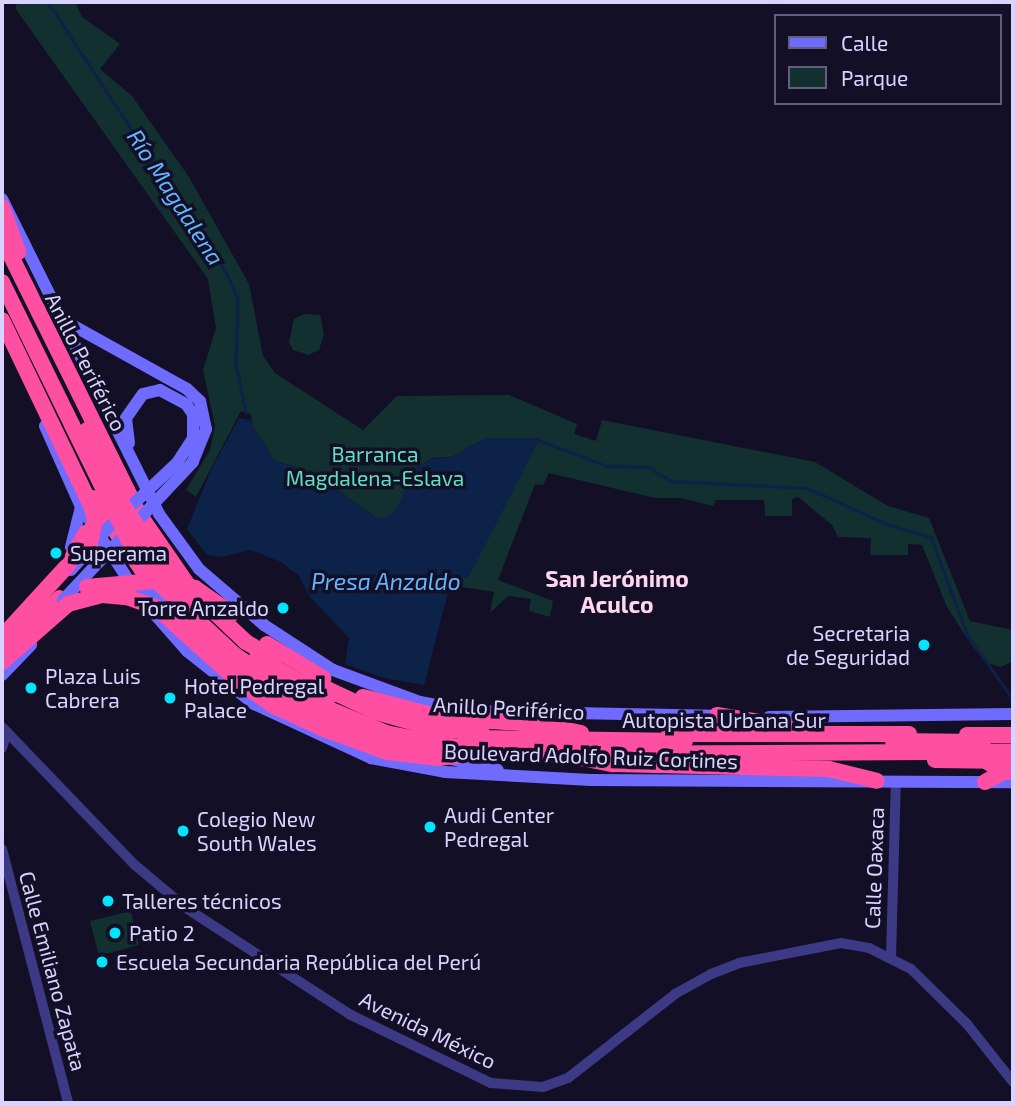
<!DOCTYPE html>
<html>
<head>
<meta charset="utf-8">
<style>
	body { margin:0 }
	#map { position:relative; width:1015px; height:1105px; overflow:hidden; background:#130f26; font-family:"Exo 2",sans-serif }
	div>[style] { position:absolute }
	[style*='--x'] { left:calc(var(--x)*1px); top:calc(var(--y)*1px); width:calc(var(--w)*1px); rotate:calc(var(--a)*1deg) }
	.green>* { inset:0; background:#12302f }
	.water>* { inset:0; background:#0c2248 }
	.stream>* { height:2.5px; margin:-1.25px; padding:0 1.25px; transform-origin:1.25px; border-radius:1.25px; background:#0c2248 }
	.tertiary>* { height:10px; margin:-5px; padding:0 5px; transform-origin:5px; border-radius:5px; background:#3d3a85 }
	.secondary>* { height:12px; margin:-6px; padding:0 6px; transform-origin:6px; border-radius:6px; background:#6f6bff }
	.motorway>* { height:16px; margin:-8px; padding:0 8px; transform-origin:8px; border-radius:8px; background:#ff4fa3 }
	.secondary-bridge>* { height:12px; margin:-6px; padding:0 6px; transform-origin:6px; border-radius:6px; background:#6f6bff }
	.motorway-bridge>* { height:16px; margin:-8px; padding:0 8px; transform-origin:8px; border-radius:8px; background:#ff4fa3 }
	.dots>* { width:19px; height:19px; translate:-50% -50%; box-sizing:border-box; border:4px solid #130f26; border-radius:50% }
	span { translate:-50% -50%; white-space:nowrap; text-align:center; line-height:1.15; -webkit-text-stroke:7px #130f26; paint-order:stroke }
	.street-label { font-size:21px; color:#d9d4ff }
	.park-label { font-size:21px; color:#5fe0c0 }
	.poi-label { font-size:21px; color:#d9d4ff }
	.left { translate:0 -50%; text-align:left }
	.right { translate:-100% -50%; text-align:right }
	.water-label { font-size:23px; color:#62b6ff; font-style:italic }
	.neighbourhood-label { font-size:23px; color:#ffd6f0; font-weight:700 }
	.frame { position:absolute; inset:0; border:4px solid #d9d4ff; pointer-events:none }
	.legend { position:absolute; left:774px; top:14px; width:228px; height:91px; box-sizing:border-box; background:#130f26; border:2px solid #625e7d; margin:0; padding:9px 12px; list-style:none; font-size:21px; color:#d9d4ff }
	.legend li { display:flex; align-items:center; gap:14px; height:35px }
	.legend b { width:35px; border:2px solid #625e7d }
</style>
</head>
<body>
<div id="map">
	<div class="green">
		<i style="clip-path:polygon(18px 2px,75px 2px,82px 17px,120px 44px,100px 69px,132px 96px,189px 177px,249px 284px,263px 356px,275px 373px,363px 430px,397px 396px,509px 395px,577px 424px,574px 434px,596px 441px,602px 420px,815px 462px,888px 506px,929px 518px,970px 621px,1013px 630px,1013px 661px,1001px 667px,986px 663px,971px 644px,947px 607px,922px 545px,908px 544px,908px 555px,870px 555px,871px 538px,838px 537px,832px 525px,798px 497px,792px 499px,792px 516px,765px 516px,764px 500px,716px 500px,713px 506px,681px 498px,655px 498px,549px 473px,543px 485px,535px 484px,498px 580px,553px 601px,550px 617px,529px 611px,531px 599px,508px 596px,490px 613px,494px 592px,450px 585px,469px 576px,539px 438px,486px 438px,451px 457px,433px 458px,415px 469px,398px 507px,386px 519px,375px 517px,314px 473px,274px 460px,252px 426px,251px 414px,241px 411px,196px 497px,186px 490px,210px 450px,215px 426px,203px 370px,216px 328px,208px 279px,15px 8px)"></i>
		<i style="clip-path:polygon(304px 314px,320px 315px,324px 334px,319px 350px,308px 355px,293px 350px,289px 342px,294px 319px)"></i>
		<i style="clip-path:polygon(131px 911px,139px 945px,99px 956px,90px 921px)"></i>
	</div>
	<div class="water">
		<i style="clip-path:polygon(239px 418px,250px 420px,274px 460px,314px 473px,375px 517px,385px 519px,398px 506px,415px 468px,433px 459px,451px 457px,485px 438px,540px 438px,469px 576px,450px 585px,424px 685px,384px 678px,345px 664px,349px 638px,309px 596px,299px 576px,281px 562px,251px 550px,221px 557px,207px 555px,187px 529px,211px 470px)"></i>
	</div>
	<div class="stream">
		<i style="--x:48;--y:2;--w:326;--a:56.7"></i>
		<i style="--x:227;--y:274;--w:27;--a:66"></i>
		<i style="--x:238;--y:299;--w:65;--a:91.8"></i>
		<i style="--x:236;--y:364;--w:49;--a:78.2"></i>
		<i style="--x:536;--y:439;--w:76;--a:20.8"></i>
		<i style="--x:607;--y:466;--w:41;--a:1.4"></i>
		<i style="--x:648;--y:467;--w:27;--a:31"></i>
		<i style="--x:671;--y:481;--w:136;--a:2.9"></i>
		<i style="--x:807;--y:488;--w:93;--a:24.1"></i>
		<i style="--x:892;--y:526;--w:41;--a:15.8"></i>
		<i style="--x:931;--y:537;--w:103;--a:69.6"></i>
		<i style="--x:967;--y:634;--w:80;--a:54.7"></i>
	</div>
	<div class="tertiary">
		<i style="--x:2;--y:727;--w:192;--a:46.1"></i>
		<i style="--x:135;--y:865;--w:67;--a:40.1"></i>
		<i style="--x:186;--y:908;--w:197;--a:33"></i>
		<i style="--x:351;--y:1015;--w:156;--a:25.9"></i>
		<i style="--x:491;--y:1083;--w:52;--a:4.4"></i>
		<i style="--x:543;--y:1087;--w:27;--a:-20"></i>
		<i style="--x:568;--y:1078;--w:136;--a:-38.1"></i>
		<i style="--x:675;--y:994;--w:41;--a:-29.1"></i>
		<i style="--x:711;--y:974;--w:30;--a:-21"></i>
		<i style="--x:739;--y:963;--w:104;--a:-11.1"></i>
		<i style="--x:841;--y:943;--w:28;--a:10"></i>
		<i style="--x:869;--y:948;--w:47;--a:26.6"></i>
		<i style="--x:911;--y:969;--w:78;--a:44.5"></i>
		<i style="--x:967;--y:1024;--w:74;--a:51.6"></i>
		<i style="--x:2;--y:748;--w:17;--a:-73"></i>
		<i style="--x:2;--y:849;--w:262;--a:75.4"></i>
		<i style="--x:891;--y:956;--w:175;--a:-88.4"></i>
	</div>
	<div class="secondary">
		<i style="--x:2;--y:199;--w:352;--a:63.5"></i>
		<i style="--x:159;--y:514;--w:68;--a:54"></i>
		<i style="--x:199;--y:569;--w:86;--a:40.7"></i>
		<i style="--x:264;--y:625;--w:82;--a:33.1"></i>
		<i style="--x:333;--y:670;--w:93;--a:20.2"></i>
		<i style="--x:420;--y:702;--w:49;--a:10.6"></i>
		<i style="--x:468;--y:711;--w:258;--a:1.1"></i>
		<i style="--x:45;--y:426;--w:89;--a:66"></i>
		<i style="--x:81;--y:507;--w:95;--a:57"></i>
		<i style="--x:129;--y:443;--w:25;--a:-97"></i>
		<i style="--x:126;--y:418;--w:29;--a:-55"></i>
		<i style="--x:71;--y:547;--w:41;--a:-76"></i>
		<i style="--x:151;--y:610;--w:55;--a:48.7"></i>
		<i style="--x:187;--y:651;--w:85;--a:38.3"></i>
		<i style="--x:254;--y:704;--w:129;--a:24.8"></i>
		<i style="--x:371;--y:758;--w:75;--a:10.7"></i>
		<i style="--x:445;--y:772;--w:146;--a:3.1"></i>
		<i style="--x:591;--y:780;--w:422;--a:0.3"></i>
		<i style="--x:2;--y:675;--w:42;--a:-46"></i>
		<i style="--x:769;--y:717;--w:244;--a:-0.7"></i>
		<i style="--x:451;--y:759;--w:48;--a:13.2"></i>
	</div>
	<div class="motorway">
		<i style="--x:2;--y:207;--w:48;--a:70.4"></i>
		<i style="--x:2;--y:238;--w:308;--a:63.6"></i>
		<i style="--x:139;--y:514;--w:93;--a:55.5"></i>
		<i style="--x:192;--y:591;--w:74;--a:43.4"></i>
		<i style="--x:246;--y:642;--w:33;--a:31"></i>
		<i style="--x:2;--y:282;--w:159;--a:63.9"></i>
		<i style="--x:93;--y:498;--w:117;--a:55.8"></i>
		<i style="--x:159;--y:595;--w:98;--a:42.9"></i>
		<i style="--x:231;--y:662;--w:65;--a:34.4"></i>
		<i style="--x:285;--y:699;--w:52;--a:26.1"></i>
		<i style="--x:332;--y:722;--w:76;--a:18.4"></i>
		<i style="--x:404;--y:746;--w:30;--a:4"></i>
		<i style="--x:267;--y:644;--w:66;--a:31.3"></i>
		<i style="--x:2;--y:652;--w:79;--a:-43"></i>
		<i style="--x:308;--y:680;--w:75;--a:25.2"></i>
		<i style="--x:376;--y:712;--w:62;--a:15.8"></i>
		<i style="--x:436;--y:729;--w:46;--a:3.7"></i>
		<i style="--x:717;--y:715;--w:69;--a:9.2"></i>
		<i style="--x:669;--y:734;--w:240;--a:0"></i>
		<i style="--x:967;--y:735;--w:46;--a:0"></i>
		<i style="--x:581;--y:758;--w:33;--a:11"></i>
		<i style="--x:613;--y:764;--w:216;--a:1.3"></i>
		<i style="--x:829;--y:769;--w:49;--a:14"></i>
		<i style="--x:935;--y:760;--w:78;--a:0.7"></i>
		<i style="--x:986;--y:761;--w:20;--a:33"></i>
		<i style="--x:1003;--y:772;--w:10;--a:0"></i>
		<i style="--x:985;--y:782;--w:21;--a:-29"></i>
	</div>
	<div class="secondary-bridge">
		<i style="--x:63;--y:320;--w:142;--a:29.1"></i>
		<i style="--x:187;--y:389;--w:18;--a:43"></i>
		<i style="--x:200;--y:401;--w:29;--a:78"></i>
		<i style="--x:206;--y:429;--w:35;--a:112"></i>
		<i style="--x:193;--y:462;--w:190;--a:133.3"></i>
		<i style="--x:71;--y:570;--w:57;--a:-48.5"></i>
		<i style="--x:109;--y:527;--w:93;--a:-43.3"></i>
		<i style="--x:177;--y:463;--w:30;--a:-57"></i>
		<i style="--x:193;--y:438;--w:24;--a:-90"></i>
		<i style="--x:193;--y:414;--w:12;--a:-125"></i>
		<i style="--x:186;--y:404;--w:30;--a:-152"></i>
		<i style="--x:160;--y:390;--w:17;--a:167"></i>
		<i style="--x:128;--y:587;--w:23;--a:18"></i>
		<i style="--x:150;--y:594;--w:21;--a:43"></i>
	</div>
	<div class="motorway-bridge">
		<i style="--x:2;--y:320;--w:208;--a:64.4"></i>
		<i style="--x:92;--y:508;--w:12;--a:76"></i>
		<i style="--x:95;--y:520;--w:30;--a:102"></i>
		<i style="--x:72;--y:425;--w:127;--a:63.8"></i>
		<i style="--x:128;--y:539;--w:80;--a:51.6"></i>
		<i style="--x:178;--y:602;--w:79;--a:43"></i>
		<i style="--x:236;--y:656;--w:66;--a:33.9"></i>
		<i style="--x:291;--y:693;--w:103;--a:22.8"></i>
		<i style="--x:386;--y:733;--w:65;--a:11.5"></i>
		<i style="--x:450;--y:746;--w:108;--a:4.2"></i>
		<i style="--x:558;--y:754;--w:455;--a:-0.3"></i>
		<i style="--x:87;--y:430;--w:80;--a:64.7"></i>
		<i style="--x:121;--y:502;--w:78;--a:56.5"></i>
		<i style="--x:164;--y:567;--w:55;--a:48.7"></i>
		<i style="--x:87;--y:587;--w:78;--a:-5.1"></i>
		<i style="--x:165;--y:580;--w:31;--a:15"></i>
		<i style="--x:195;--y:588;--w:45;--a:35.1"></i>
		<i style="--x:2;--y:637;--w:98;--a:-47.5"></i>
		<i style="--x:68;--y:565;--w:37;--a:-61"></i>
		<i style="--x:257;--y:657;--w:82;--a:30.6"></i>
		<i style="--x:2;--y:662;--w:88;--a:-41.3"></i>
		<i style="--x:68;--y:604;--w:35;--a:-15"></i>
		<i style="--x:102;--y:595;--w:25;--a:5"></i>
		<i style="--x:127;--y:597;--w:32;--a:20"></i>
		<i style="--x:157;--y:608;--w:108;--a:42"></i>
		<i style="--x:237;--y:680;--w:45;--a:35.1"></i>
		<i style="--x:274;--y:706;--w:55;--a:24.7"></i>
		<i style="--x:324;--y:729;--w:67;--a:20.1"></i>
		<i style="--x:387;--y:752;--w:50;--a:6.8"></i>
		<i style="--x:437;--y:758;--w:34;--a:-7"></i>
		<i style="--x:363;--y:697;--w:83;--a:14.7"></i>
		<i style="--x:443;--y:718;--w:95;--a:3.6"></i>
		<i style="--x:538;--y:724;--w:44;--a:11.8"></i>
		<i style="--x:466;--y:738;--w:219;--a:0.8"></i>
		<i style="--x:893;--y:741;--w:90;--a:0.6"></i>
	</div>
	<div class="dots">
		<i style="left:56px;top:553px;background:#00e5ff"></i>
		<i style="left:283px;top:608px;background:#00e5ff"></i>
		<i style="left:924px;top:645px;background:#00e5ff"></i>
		<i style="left:31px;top:688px;background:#00e5ff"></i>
		<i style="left:170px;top:698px;background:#00e5ff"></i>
		<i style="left:430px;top:827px;background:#00e5ff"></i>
		<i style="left:183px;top:831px;background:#00e5ff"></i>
		<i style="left:108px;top:901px;background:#00e5ff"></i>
		<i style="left:115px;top:933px;background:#00e5ff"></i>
		<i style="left:102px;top:962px;background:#00e5ff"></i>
	</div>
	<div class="street-label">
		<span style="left:86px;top:362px;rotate:63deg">Anillo Periférico</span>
		<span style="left:509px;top:708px;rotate:3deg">Anillo Periférico</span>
		<span style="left:724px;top:720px">Autopista Urbana Sur</span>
		<span style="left:591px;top:756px;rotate:2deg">Boulevard Adolfo Ruiz Cortines</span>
		<span style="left:874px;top:868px;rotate:-88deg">Calle Oaxaca</span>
		<span style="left:53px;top:971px;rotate:75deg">Calle Emiliano Zapata</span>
		<span style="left:428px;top:1030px;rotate:26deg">Avenida México</span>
	</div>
	<div class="park-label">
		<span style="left:375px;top:466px">Barranca<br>Magdalena-Eslava</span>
	</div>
	<div class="poi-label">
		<span class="left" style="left:70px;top:553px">Superama</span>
		<span class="right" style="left:269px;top:608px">Torre Anzaldo</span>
		<span class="right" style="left:910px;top:645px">Secretaria<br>de Seguridad</span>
		<span class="left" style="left:45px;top:688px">Plaza Luis<br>Cabrera</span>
		<span class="left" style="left:184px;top:698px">Hotel Pedregal<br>Palace</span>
		<span class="left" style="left:444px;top:827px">Audi Center<br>Pedregal</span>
		<span class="left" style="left:197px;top:831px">Colegio New<br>South Wales</span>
		<span class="left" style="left:122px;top:901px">Talleres técnicos</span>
		<span class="left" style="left:129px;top:933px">Patio 2</span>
		<span class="left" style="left:116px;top:962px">Escuela Secundaria República del Perú</span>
	</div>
	<div class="water-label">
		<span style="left:176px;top:197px;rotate:57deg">Río Magdalena</span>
		<span style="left:386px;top:581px">Presa Anzaldo</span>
	</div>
	<div class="neighbourhood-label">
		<span style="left:617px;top:591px">San Jerónimo<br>Aculco</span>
	</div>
	<div class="frame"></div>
	<ul class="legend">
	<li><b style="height:9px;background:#6f6bff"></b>Calle</li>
	<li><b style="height:19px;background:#12302f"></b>Parque</li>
	</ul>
</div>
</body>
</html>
